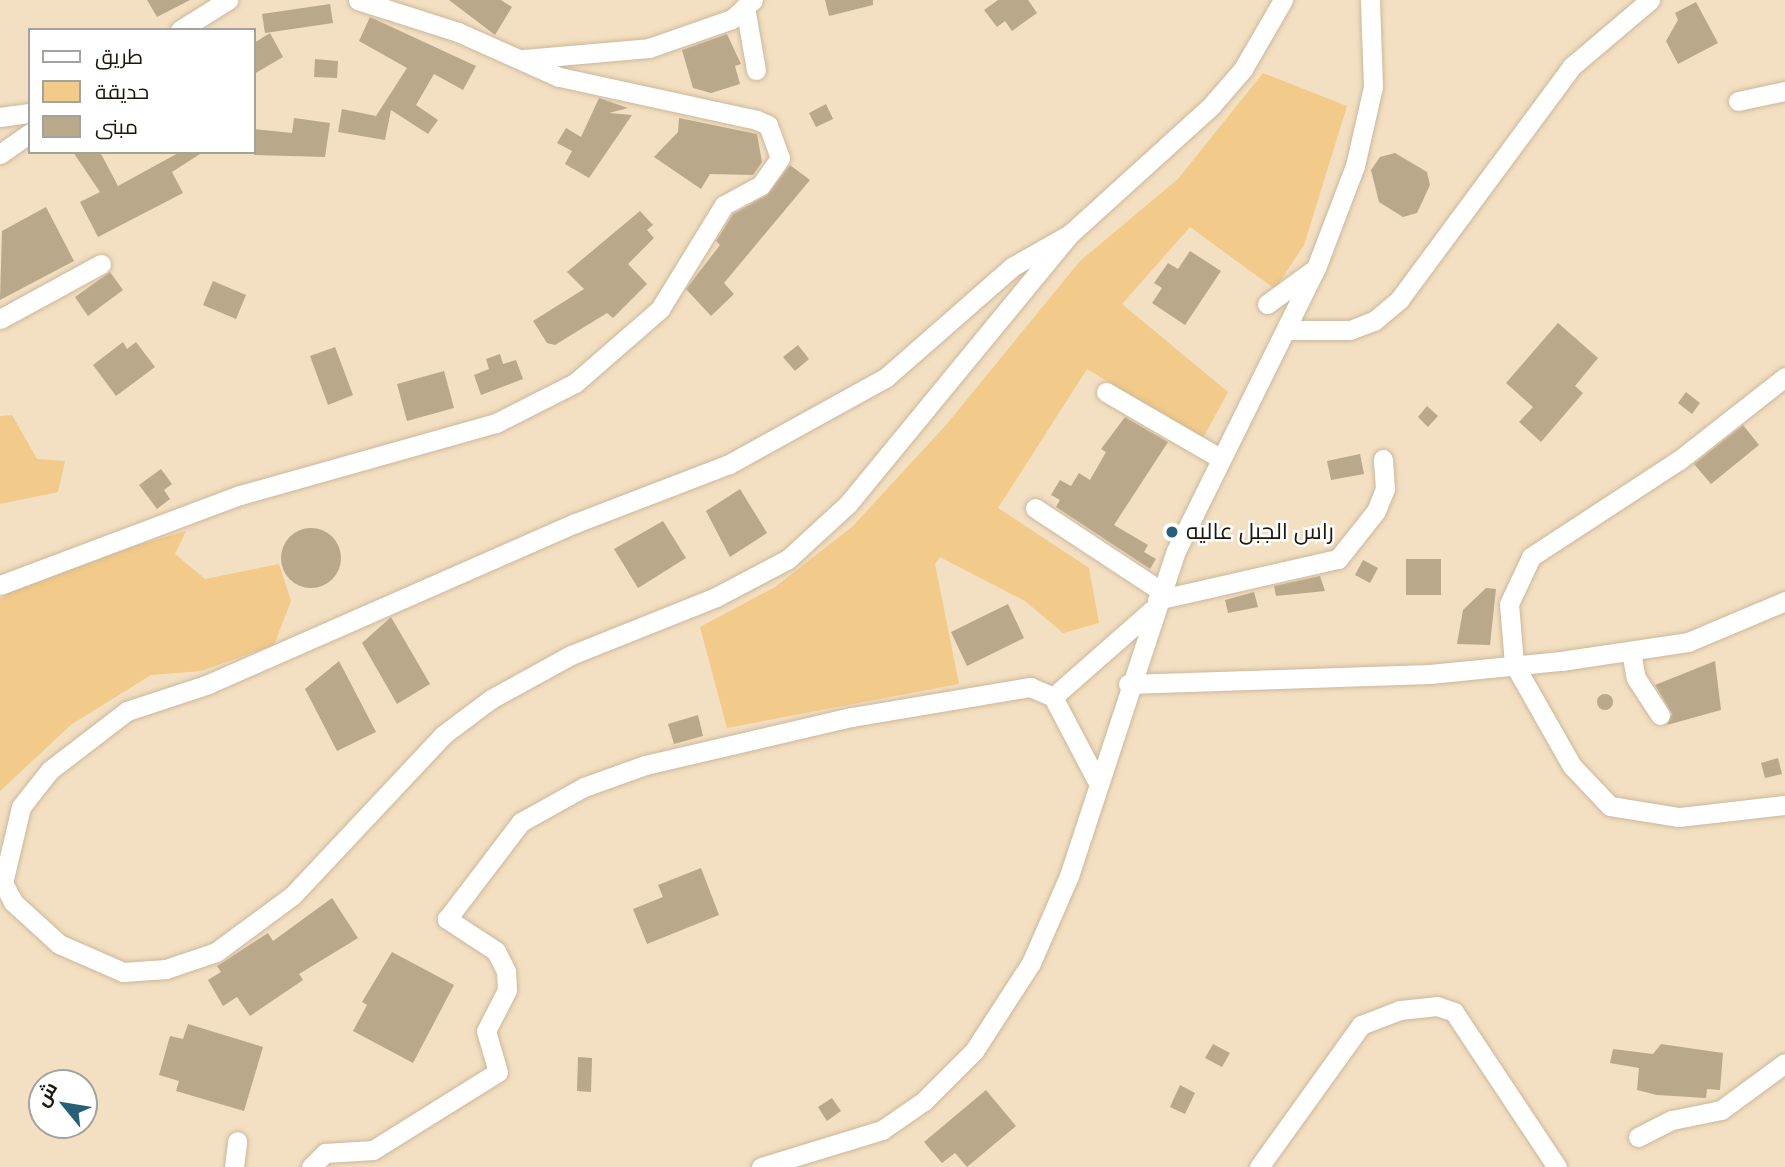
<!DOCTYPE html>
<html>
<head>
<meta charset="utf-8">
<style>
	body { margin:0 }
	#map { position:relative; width:1785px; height:1167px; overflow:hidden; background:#f3dfc1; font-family:"Nunito Sans",Cairo,sans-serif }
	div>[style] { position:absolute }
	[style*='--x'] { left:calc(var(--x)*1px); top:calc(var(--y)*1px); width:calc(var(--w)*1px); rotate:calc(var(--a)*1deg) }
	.green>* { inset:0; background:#f2ca89 }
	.building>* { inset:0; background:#baa88b }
	.round { border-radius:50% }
	.roads { filter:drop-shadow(0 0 2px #cbb89b) drop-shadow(0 0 2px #cbb89b) }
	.minor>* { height:19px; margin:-9.5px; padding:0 9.5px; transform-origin:9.5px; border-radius:9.5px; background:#fff }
	.dots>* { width:19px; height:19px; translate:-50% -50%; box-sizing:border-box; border:4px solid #fff; border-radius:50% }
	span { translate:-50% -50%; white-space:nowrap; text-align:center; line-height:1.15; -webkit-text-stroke:5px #fff; paint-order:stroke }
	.poi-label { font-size:23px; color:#1c160b }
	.left { translate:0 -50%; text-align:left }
	.legend { position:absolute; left:28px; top:28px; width:228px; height:126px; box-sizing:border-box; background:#fff; border:2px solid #a4a29d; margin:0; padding:9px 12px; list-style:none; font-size:21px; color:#1c160b }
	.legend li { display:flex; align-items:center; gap:14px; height:35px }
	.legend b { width:35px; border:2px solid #a4a29d }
	.north { position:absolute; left:28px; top:1069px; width:70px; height:70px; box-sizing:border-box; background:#fff; border:2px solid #a4a29d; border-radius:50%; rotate:300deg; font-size:19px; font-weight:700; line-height:28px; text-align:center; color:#1c160b }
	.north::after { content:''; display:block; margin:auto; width:24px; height:32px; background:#256078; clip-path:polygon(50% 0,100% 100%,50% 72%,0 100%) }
</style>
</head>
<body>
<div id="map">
	<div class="green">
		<i style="clip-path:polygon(1263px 73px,1347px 106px,1304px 245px,1275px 289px,1190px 227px,1122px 304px,1228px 392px,1203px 438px,1087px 369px,998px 508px,1089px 568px,1099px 623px,1063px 633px,1025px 601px,940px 557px,935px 564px,959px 684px,727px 728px,700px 627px,775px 587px,852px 527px,946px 425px,1080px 261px,1178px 179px)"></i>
		<i style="clip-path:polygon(12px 415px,37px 459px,65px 461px,58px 492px,0 504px,0 416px)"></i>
		<i style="clip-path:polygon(186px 531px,175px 554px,205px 579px,279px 564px,291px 601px,274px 645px,201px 671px,151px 675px,72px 724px,0 791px,0 599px,34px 575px)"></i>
	</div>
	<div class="building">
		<i style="clip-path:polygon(147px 0,190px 0,157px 17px)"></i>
		<i style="clip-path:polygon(449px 0,501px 0,512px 7px,495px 35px)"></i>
		<i style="clip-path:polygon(825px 0,873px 0,873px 5px,829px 16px)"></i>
		<i style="clip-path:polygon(998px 0,1028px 0,1037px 13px,1012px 31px,1005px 21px,997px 27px,984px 10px)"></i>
		<i style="clip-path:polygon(1696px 2px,1718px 43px,1678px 64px,1666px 41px,1678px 20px,1675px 13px)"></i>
		<i style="clip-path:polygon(330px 4px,333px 23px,265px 33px,262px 14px)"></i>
		<i style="clip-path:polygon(370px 17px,476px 66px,463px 90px,434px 74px,416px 105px,438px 120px,428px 134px,391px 110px,385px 140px,338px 132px,342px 109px,376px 116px,407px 68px,359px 41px)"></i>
		<i style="clip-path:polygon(270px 33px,283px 57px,254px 74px,254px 43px)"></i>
		<i style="clip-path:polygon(727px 34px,741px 64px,735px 66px,740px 84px,711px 93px,693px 88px,682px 50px)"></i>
		<i style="clip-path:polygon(315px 59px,338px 61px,337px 78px,314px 77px)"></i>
		<i style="clip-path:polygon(599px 98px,628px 108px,609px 113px,632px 115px,589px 178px,565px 164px,572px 151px,557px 143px,566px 128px,581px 137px)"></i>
		<i style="clip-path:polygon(826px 104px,833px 119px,816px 127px,809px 113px)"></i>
		<i style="clip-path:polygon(294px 118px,330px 123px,325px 157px,254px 155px,254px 129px,292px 133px)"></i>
		<i style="clip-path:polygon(679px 118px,757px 134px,762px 162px,753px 175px,710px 174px,701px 189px,654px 157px,678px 132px)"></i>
		<i style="clip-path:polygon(73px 152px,100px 152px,118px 186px,180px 152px,200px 154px,172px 172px,183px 193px,98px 237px,80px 202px,100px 192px)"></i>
		<i style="clip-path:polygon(1395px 153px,1427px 172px,1430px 185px,1417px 213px,1403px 217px,1379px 202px,1371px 170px,1380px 157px)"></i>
		<i style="clip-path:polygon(790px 165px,810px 180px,724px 283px,734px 294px,711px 316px,686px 289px,720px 245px,716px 241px,733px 214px,767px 195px)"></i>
		<i style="clip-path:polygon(46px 207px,74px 261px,0 300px,2px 231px)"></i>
		<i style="clip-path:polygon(640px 211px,653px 225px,647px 230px,654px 238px,628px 264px,647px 284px,613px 318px,607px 313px,555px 345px,547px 343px,533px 321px,584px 289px,567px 272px)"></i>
		<i style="clip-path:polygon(1190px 251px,1221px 271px,1185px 325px,1152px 303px,1162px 288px,1154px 283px,1168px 263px,1178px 269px)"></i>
		<i style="clip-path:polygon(110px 272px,123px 290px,88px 316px,75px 297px)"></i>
		<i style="clip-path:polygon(213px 281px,246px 295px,236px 319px,203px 305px)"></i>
		<i style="clip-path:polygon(1558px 323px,1598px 358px,1575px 386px,1583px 393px,1541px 442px,1519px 422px,1533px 407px,1506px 383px)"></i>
		<i style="clip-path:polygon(123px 342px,127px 349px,136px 342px,155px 367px,116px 396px,93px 365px)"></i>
		<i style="clip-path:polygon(798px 345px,809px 359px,795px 371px,783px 357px)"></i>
		<i style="clip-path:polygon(335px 347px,353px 395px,328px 405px,310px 356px)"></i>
		<i style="clip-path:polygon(500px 354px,503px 364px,516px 360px,523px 379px,481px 395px,474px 375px,489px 369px,486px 359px)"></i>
		<i style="clip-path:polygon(444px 371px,454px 408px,407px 421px,397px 384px)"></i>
		<i style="clip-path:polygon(1686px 392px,1700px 403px,1692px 414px,1678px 403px)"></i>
		<i style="clip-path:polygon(1427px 406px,1438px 416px,1428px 427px,1418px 417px)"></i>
		<i style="clip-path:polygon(1125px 417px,1168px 442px,1114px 525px,1148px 545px,1144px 552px,1156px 559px,1150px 569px,1056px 507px,1060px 500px,1051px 495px,1060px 480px,1071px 486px,1079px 473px,1090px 480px,1106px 452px,1101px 449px)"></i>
		<i style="clip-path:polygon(1743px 425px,1759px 445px,1711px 484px,1694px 464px)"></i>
		<i style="clip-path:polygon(1360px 454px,1364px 474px,1331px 480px,1327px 461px)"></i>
		<i style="clip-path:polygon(161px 469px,172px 484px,164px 490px,170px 499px,157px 509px,139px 485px)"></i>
		<i style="clip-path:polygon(740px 489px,767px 533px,730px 557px,706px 511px)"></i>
		<i style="clip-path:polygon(663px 521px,686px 558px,638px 588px,614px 549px)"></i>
		<i class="round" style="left:281px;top:528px;width:60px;height:60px"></i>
		<i style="clip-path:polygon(1406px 559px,1441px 559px,1441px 595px,1406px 595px)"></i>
		<i style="clip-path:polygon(1363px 560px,1378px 568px,1370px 583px,1355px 575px)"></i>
		<i style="clip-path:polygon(1320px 576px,1325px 591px,1276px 596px,1274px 586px)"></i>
		<i style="clip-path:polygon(1486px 588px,1496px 589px,1490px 645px,1457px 644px,1463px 610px)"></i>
		<i style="clip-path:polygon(1254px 592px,1258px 607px,1228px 613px,1225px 600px)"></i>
		<i style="clip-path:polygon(1008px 604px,1024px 638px,967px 666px,951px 632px)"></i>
		<i style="clip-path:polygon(391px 617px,430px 684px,397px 704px,362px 643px)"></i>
		<i style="clip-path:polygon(339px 661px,376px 732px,337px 751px,305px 689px)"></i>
		<i style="clip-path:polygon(1715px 661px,1721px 710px,1667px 725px,1672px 714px,1655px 685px)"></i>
		<i class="round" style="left:1597px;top:694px;width:16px;height:16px"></i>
		<i style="clip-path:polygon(698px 715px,703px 736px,674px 744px,668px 724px)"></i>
		<i style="clip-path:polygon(1778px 758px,1782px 774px,1765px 778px,1761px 763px)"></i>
		<i style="clip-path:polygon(701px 868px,719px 915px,647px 944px,633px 909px,663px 897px,658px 885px)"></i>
		<i style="clip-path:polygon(332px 898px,358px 938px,299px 974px,303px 980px,250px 1016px,237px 997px,223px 1006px,208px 980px,221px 972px,217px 966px,268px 933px,273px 941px)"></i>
		<i style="clip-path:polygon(392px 952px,454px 985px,413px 1063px,353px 1031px,367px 1005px,362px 1002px)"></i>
		<i style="clip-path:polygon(188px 1024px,263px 1047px,244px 1111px,176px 1091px,179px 1081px,159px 1075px,170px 1036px,183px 1039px)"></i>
		<i style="clip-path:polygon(1213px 1044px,1230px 1053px,1222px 1067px,1205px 1058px)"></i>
		<i style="clip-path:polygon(1661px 1044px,1723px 1053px,1720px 1090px,1707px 1089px,1706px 1098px,1657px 1095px,1637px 1090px,1639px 1068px,1610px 1063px,1613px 1049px,1653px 1054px)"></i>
		<i style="clip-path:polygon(578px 1057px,592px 1058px,591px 1092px,577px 1091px)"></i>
		<i style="clip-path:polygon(1180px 1085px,1195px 1093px,1185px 1114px,1170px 1107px)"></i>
		<i style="clip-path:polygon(986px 1090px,1016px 1126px,967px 1167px,955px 1153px,942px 1163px,924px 1142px)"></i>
		<i style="clip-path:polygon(832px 1098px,841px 1111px,827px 1121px,818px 1107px)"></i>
	</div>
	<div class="roads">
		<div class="minor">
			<i style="--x:745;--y:7;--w:64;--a:80.1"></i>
			<i style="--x:180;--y:30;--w:57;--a:-32"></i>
			<i style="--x:524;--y:59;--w:125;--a:-5"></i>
			<i style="--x:649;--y:48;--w:88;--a:-19.3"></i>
			<i style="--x:732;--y:19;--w:28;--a:-42"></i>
			<i style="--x:1738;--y:101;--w:48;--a:-12"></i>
			<i style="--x:0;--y:117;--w:30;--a:-8"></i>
			<i style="--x:0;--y:154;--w:37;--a:-35"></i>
			<i style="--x:1070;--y:234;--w:67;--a:150.4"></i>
			<i style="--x:1012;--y:267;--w:169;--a:138.8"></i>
			<i style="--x:885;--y:378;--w:178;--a:151.1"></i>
			<i style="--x:729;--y:464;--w:165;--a:159"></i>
			<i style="--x:575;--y:523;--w:400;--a:156.3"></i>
			<i style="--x:209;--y:684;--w:86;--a:161.8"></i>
			<i style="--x:127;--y:711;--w:97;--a:142.5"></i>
			<i style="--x:50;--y:770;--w:47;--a:128.1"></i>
			<i style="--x:21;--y:807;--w:78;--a:103.3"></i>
			<i style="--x:3;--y:883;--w:21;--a:62"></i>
			<i style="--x:13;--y:902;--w:62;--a:42.4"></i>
			<i style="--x:59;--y:944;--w:70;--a:23.6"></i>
			<i style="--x:123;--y:972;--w:43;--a:-4"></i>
			<i style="--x:166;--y:969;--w:53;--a:-18.8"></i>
			<i style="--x:216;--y:952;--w:94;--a:-36.4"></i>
			<i style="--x:292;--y:896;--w:221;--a:-46.8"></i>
			<i style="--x:443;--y:735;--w:60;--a:-36.9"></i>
			<i style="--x:491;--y:699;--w:91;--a:-28.8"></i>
			<i style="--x:571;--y:655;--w:156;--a:-21.8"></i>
			<i style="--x:716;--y:597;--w:81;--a:-27.8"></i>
			<i style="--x:788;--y:559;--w:81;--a:-42.5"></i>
			<i style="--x:848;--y:504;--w:350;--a:-50.6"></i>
			<i style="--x:1070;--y:234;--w:190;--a:-42.2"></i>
			<i style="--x:1211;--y:106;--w:49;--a:-49.1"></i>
			<i style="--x:1243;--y:69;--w:80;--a:-59.9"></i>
			<i style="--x:1267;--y:304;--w:59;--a:-36.1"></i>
			<i style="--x:0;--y:319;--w:115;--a:-28.6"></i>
			<i style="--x:1286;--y:330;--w:64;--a:0"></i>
			<i style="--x:1350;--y:330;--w:26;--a:-21"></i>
			<i style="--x:1374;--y:321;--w:33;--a:-40"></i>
			<i style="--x:1399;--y:300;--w:291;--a:-53.5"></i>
			<i style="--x:1572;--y:66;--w:102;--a:-40.2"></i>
			<i style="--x:1785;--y:377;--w:135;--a:141.9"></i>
			<i style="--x:1679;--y:460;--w:177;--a:146.8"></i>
			<i style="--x:1531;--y:557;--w:52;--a:115.1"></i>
			<i style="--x:1509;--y:604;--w:60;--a:85.2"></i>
			<i style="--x:1514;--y:664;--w:117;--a:60.4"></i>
			<i style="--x:1572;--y:766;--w:55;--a:46.5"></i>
			<i style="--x:1610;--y:806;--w:70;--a:9.1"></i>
			<i style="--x:1679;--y:817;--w:107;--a:-6.5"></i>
			<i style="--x:1106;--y:392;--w:129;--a:30.1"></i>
			<i style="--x:1035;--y:508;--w:151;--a:33.4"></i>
			<i style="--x:0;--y:585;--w:256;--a:-20.6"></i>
			<i style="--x:240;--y:495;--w:266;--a:-15.7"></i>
			<i style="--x:496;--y:423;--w:89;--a:-26.9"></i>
			<i style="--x:575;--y:383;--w:113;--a:-41"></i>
			<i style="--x:660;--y:309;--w:122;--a:-58.4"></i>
			<i style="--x:724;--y:205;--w:42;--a:-28.4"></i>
			<i style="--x:761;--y:185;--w:33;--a:-55"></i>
			<i style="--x:780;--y:158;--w:35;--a:-110"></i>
			<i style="--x:768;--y:125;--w:12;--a:-156"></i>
			<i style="--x:757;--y:120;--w:203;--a:-167.7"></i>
			<i style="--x:559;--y:77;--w:111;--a:-156"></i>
			<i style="--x:458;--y:32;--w:105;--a:-162.3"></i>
			<i style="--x:1157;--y:600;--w:186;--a:-12.8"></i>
			<i style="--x:1338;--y:559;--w:61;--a:-51.6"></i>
			<i style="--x:1376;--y:511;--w:24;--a:-68"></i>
			<i style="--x:1385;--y:489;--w:30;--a:-94"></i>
			<i style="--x:1631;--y:651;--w:27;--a:80"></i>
			<i style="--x:1636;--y:678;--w:44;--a:57"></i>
			<i style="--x:1128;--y:684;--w:302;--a:-1.9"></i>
			<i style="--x:1430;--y:674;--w:132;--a:-5.7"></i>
			<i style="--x:1561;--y:661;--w:128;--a:-8.5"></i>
			<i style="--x:1688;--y:642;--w:105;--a:-22.9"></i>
			<i style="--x:1053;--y:697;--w:132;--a:-41.3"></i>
			<i style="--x:1638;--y:1137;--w:38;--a:-27"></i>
			<i style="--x:1672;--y:1120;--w:50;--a:-11.5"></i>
			<i style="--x:1721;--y:1110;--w:79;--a:-36.3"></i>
			<i style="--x:234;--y:1167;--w:26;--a:-83"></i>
			<i style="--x:311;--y:1167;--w:20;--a:-45"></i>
			<i style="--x:325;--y:1153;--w:48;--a:-3.6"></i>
			<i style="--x:373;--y:1150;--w:147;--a:-32"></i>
			<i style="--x:498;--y:1072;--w:43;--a:-106.3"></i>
			<i style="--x:486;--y:1031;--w:46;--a:-62.9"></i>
			<i style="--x:507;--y:990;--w:19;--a:-93"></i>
			<i style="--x:506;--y:971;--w:22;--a:-117"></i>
			<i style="--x:496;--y:951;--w:59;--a:-146.9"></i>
			<i style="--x:447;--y:919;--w:122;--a:-52.7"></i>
			<i style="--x:521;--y:822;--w:72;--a:-29.1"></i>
			<i style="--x:584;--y:787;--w:65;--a:-19.8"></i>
			<i style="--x:645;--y:765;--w:212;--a:-13.1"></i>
			<i style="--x:852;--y:717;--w:181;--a:-9.6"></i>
			<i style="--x:1030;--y:687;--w:25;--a:23"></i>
			<i style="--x:1053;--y:697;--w:93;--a:62.3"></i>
			<i style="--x:761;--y:1167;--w:127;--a:-17"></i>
			<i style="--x:882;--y:1130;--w:51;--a:-34.6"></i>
			<i style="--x:924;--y:1101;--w:71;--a:-45"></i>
			<i style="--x:974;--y:1051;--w:105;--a:-57.1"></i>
			<i style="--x:1031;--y:963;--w:95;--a:-66.4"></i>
			<i style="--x:1069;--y:876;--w:342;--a:-71.8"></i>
			<i style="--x:1176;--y:551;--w:316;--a:-63.7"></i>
			<i style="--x:1316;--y:268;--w:109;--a:-69.1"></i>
			<i style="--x:1355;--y:166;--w:81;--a:-77.2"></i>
			<i style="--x:1373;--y:87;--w:87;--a:-92"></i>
			<i style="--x:1259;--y:1167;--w:175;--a:-54.3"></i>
			<i style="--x:1361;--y:1025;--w:42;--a:-21"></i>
			<i style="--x:1400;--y:1010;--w:37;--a:-6"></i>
			<i style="--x:1437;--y:1006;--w:18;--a:19"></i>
			<i style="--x:1454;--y:1012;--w:186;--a:56.4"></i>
		</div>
	</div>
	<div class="dots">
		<i style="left:1172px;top:532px;background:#256078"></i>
	</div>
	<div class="poi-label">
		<span class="left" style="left:1186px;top:532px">راس الجبل عاليه</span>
	</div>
	<ul class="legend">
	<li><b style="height:9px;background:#fff"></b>طريق</li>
	<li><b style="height:19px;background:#f2ca89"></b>حديقة</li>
	<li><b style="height:19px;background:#baa88b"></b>مبنى</li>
	</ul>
	<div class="north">ش</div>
</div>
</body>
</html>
